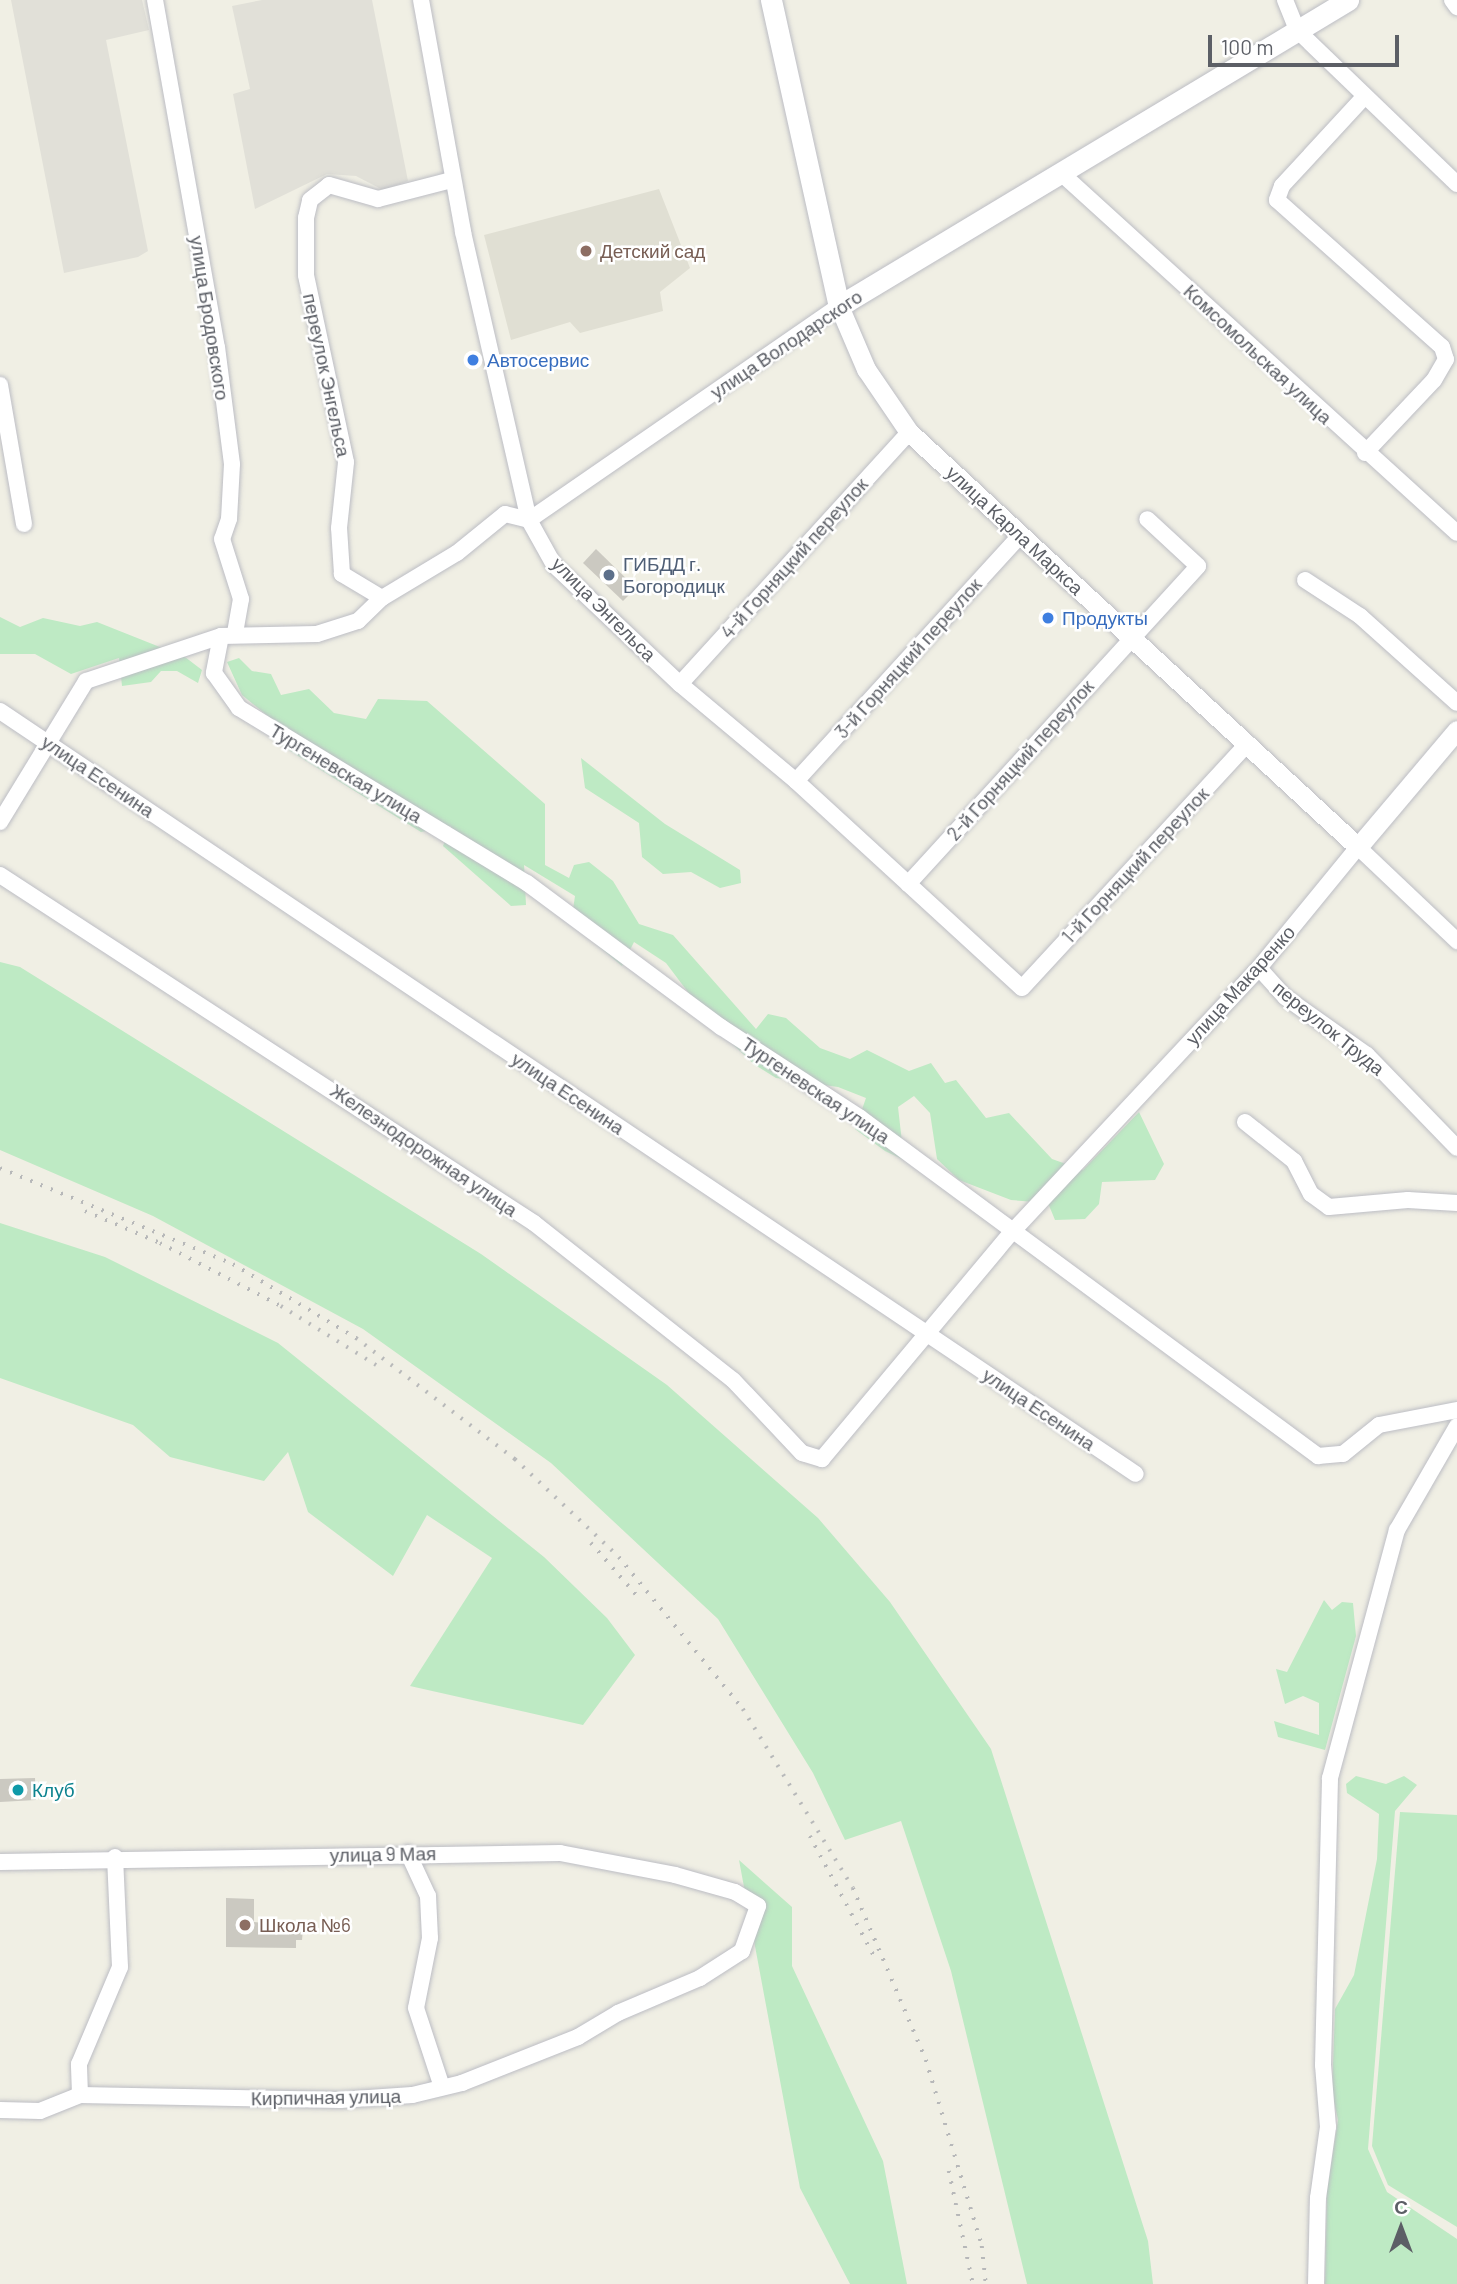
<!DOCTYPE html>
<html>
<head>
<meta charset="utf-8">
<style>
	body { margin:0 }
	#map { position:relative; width:1457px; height:2284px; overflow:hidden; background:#f0efe4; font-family:Barlow,sans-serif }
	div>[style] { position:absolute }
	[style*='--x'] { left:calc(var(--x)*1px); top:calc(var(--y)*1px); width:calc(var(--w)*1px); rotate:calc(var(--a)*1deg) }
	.industrial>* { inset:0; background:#e1e0d8 }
	.education>* { inset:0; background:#e0dfd3 }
	.green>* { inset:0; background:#beeac4 }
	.building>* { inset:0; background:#cbc9c1 }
	.roads { filter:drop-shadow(0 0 2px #bcbdc4) drop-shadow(0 0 2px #bcbdc4) }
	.minor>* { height:16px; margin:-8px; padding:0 8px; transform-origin:8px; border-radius:8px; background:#fff }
	.tertiary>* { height:19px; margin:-9.5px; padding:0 9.5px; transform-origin:9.5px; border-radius:9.5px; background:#fff }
	.secondary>* { height:21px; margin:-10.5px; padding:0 10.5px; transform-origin:10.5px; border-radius:10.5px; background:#fff }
	.rail>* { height:3.5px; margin-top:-1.75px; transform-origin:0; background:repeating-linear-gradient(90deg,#b7b8b9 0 2px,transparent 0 11px) }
	.dots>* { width:19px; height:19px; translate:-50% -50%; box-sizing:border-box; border:4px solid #fff; border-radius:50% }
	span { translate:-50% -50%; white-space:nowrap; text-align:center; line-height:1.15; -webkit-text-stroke:5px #fff; paint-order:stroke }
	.education-label { font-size:19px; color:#785e54 }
	.left { translate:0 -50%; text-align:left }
	.street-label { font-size:19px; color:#5c5f66 }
	.shop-label { font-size:19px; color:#366cbe }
	.service-label { font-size:19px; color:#4e5e75 }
	.culture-label { font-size:19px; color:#0d838f }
	.north { position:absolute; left:1366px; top:2193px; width:70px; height:70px; -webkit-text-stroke:5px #fff; paint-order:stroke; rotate:0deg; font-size:19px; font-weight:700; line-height:28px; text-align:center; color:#5c5f66 }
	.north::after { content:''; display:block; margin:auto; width:24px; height:32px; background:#5c5f66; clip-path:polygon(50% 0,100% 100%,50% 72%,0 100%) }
	.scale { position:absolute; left:1208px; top:35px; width:191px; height:32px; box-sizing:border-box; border:4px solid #5c5f66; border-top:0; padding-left:9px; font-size:21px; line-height:24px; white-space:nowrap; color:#5c5f66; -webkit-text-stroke:5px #fff; paint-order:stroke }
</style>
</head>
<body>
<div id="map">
	<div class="industrial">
		<i style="clip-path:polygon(11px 0,142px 0,149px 30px,106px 40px,148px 251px,138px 257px,64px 273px)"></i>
		<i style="clip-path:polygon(262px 0,372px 0,408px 181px,383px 190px,356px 176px,327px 174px,255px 209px,233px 94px,250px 89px,232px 6px)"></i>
	</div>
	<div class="education">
		<i style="clip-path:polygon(659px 189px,690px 268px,660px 292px,663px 311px,580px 333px,570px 322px,511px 340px,484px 235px)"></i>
	</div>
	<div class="green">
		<i style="clip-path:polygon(0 617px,20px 627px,43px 618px,80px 626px,97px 622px,185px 657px,202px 670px,198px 683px,177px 671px,161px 671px,151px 682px,122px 686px,119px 658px,71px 674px,35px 654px,0 654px)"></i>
		<i style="clip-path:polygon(239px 658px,252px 671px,271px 674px,281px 695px,309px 689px,334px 713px,366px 719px,378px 699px,427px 701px,545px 804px,545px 865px,569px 878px,574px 865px,589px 862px,613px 881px,639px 924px,673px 935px,756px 1029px,768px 1014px,786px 1018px,820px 1048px,850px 1059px,867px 1050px,909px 1071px,931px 1063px,945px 1083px,956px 1080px,986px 1118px,1009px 1113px,1052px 1159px,1083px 1170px,1139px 1112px,1164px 1164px,1155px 1180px,1102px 1182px,1099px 1204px,1085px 1219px,1055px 1220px,1048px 1203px,1011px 1200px,959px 1180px,937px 1159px,930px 1113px,914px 1096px,898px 1107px,904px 1160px,885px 1151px,855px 1129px,866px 1098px,838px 1087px,776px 1078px,755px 1065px,715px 1028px,666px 963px,634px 942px,622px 966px,571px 923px,575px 896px,524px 865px,526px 905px,511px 906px,443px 846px,451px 826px,421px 832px,274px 741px,261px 727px,269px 717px,242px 695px,227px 662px)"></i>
		<i style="clip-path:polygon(581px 758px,665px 824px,740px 870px,741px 883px,720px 888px,691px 872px,663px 874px,642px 857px,639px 823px,585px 788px)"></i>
		<i style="clip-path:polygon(0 962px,20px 967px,481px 1254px,667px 1385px,818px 1518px,890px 1602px,991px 1749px,1148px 2241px,1153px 2284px,1027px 2284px,951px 1971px,901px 1821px,845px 1840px,813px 1773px,718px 1619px,551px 1463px,363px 1329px,153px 1216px,0 1150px)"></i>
		<i style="clip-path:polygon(0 1223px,105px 1257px,278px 1343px,544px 1557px,607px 1618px,635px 1655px,583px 1725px,410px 1686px,492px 1558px,427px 1515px,393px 1576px,308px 1512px,288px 1452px,264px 1481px,170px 1457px,133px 1425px,0 1378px)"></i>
		<i style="clip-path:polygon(1324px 1600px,1332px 1610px,1342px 1602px,1353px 1603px,1356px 1636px,1325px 1750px,1278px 1737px,1274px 1721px,1319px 1735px,1319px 1703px,1303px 1696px,1285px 1704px,1276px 1669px,1287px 1672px)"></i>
		<i style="clip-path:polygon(1356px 1776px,1386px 1784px,1404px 1776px,1417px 1785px,1395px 1811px,1368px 2149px,1387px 2192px,1457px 2239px,1457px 2284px,1325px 2284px,1327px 2191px,1338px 2120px,1332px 2092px,1335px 2009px,1354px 1975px,1377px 1859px,1379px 1814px,1347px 1793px,1346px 1784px)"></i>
		<i style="clip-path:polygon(1400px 1812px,1457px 1815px,1457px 2227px,1388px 2185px,1372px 2146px)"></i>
		<i style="clip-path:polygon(739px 1860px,792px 1907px,792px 1966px,883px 2161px,907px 2284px,850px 2284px,800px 2188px)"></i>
	</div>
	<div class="building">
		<i style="clip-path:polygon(596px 549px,636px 588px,623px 601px,583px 563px)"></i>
		<i style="clip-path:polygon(35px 1778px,36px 1800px,0 1802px,0 1779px)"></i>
		<i style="clip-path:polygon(226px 1898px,254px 1899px,254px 1922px,264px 1923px,264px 1928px,303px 1929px,302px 1940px,296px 1940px,296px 1948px,226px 1947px)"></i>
	</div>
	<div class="roads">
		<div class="minor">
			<i style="--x:155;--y:0;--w:352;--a:79.9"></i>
			<i style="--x:217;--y:347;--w:118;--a:82.7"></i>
			<i style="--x:232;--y:464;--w:55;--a:93.1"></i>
			<i style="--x:229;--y:519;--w:21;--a:109"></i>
			<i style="--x:222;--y:539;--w:63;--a:72.4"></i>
			<i style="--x:241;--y:599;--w:36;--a:100"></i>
			<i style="--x:421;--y:0;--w:236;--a:79.7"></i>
			<i style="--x:463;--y:232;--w:295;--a:77.1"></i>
			<i style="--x:529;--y:520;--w:51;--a:60.9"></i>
			<i style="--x:554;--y:565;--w:173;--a:43.4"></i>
			<i style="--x:680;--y:684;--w:151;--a:39.9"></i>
			<i style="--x:796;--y:781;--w:306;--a:42.5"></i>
			<i style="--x:1022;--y:988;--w:333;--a:-47.3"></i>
			<i style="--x:1285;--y:0;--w:32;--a:68"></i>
			<i style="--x:1297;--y:30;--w:222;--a:43.9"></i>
			<i style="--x:1452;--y:0;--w:9;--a:54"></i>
			<i style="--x:1364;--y:97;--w:121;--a:132.7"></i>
			<i style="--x:1282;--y:186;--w:15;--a:110"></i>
			<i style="--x:1277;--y:200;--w:221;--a:41.7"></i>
			<i style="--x:1442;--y:347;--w:13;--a:72"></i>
			<i style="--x:1061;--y:173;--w:535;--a:42.27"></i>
			<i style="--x:0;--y:385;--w:141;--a:80.2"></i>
			<i style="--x:1365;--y:453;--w:100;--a:-46.6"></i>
			<i style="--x:1434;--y:380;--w:24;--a:-60"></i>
			<i style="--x:1305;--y:580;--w:66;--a:33.2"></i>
			<i style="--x:1360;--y:616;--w:130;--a:41.9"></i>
			<i style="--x:382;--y:598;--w:47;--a:-149"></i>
			<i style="--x:342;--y:574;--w:46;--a:-93.7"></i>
			<i style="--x:339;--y:528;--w:66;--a:-83.9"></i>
			<i style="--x:346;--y:462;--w:191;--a:-102.1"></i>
			<i style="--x:306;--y:275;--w:57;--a:-90"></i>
			<i style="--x:306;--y:218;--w:18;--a:-77"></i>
			<i style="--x:310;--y:200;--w:24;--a:-38"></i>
			<i style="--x:329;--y:185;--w:51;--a:15.9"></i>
			<i style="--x:378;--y:199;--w:76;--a:-14.4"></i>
			<i style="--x:221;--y:636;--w:38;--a:101"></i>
			<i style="--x:214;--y:673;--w:43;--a:54.5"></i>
			<i style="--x:239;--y:708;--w:337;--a:31.3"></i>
			<i style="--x:527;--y:883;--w:242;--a:36.6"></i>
			<i style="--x:721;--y:1027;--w:165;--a:33.1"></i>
			<i style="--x:859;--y:1117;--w:571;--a:36.45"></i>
			<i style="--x:1318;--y:1456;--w:25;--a:-5"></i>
			<i style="--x:1343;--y:1454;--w:46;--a:-38.9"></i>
			<i style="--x:1379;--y:1425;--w:79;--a:-10.9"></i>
			<i style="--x:680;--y:684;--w:341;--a:-47.7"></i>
			<i style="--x:0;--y:711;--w:1368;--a:33.89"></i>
			<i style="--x:796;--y:781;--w:333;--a:-47.6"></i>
			<i style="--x:0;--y:822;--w:165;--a:-58.6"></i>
			<i style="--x:86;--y:681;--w:142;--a:-18.4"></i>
			<i style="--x:221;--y:636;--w:96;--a:-1.2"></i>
			<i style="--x:317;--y:634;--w:43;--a:-17.6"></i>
			<i style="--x:358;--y:621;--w:33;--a:-44"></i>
			<i style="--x:382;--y:598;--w:87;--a:-31"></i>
			<i style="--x:457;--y:553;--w:62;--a:-39.1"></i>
			<i style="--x:505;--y:514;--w:25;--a:14"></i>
			<i style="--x:529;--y:520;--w:377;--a:-34.6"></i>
			<i style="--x:0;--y:875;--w:637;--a:33.09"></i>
			<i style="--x:534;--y:1223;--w:253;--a:38.3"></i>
			<i style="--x:733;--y:1380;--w:100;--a:46.6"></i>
			<i style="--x:802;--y:1453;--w:21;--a:17"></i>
			<i style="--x:822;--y:1459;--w:296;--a:-50.1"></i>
			<i style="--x:1012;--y:1232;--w:362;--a:-46.9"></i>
			<i style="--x:1259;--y:968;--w:156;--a:-50.7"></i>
			<i style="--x:1358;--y:847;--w:137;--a:43.5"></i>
			<i style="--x:908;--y:884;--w:430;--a:-47.6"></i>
			<i style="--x:1198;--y:566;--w:69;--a:-137.3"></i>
			<i style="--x:1259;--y:968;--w:39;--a:48"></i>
			<i style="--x:1285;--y:997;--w:100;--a:35.3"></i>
			<i style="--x:1367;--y:1055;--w:129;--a:45.9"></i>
			<i style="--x:1245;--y:1122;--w:63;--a:38.5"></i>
			<i style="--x:1294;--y:1161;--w:37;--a:63"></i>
			<i style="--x:1311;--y:1194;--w:22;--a:36"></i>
			<i style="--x:1329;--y:1207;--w:79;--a:-5.1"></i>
			<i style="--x:1408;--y:1200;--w:49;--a:3.5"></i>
			<i style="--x:408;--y:1853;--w:47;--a:65.1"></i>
			<i style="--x:428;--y:1896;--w:42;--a:87.3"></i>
			<i style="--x:430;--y:1938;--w:71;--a:101.3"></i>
			<i style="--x:416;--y:2008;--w:80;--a:71.8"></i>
			<i style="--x:0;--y:1862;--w:560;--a:-0.92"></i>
			<i style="--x:560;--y:1853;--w:117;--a:10.8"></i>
			<i style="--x:675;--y:1875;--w:62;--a:15.8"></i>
			<i style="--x:735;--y:1892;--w:27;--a:31"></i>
			<i style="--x:758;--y:1906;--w:48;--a:109.6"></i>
			<i style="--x:742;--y:1951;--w:50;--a:147.3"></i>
			<i style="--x:700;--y:1978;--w:89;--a:156.9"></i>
			<i style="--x:618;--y:2013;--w:47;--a:149"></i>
			<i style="--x:578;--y:2037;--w:125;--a:158.4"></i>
			<i style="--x:462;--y:2083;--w:51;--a:166.5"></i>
			<i style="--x:412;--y:2095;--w:72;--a:176"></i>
			<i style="--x:340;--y:2100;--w:260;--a:-178.9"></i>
			<i style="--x:80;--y:2095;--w:43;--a:158.2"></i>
			<i style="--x:40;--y:2111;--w:40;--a:-178.6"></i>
			<i style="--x:80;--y:2095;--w:31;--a:-92"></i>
			<i style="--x:79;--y:2064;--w:105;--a:-67.1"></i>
			<i style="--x:120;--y:1967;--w:110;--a:-92.6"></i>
			<i style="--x:1316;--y:2284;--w:86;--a:-88.7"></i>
			<i style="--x:1318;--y:2198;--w:72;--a:-82"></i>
			<i style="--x:1328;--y:2127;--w:62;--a:-94.6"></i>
			<i style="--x:1323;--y:2065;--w:287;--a:-88.6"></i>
			<i style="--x:1330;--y:1778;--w:257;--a:-74.9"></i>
			<i style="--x:1397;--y:1530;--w:120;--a:-60"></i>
		</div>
		<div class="tertiary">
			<i style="--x:839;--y:306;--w:69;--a:66.8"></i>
			<i style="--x:866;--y:369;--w:76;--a:55.7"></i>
			<i style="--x:909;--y:432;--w:611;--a:42.75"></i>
			<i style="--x:1358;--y:847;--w:153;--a:-49.8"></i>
		</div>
		<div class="secondary">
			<i style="--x:771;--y:0;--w:313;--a:77.5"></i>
			<i style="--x:839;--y:306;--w:594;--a:-31.01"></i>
		</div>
	</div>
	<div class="rail">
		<i style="--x:0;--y:1168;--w:252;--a:22.4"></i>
		<i style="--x:233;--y:1264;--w:144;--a:31"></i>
		<i style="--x:356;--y:1338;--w:200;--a:37.3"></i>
		<i style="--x:515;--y:1459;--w:143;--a:43.3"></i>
		<i style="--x:619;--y:1557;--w:196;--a:50.8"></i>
		<i style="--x:743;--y:1709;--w:210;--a:58.4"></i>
		<i style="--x:853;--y:1888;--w:187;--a:67"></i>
		<i style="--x:926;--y:2060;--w:194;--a:73.2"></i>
		<i style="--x:982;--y:2246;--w:38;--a:84"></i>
		<i style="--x:85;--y:1211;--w:82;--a:23.1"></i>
		<i style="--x:160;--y:1243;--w:136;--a:27.5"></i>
		<i style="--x:281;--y:1306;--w:118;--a:31.8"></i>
		<i style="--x:591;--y:1543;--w:73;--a:48.9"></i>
		<i style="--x:810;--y:1836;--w:136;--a:61.9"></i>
		<i style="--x:949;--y:2171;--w:116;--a:78"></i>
	</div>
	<div class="dots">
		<i style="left:586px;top:251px;background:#8d6e63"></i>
		<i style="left:473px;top:360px;background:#3f7fe0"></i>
		<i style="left:609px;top:575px;background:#5c6f8a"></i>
		<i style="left:1048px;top:618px;background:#3f7fe0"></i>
		<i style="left:18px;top:1790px;background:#0f9aa8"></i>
		<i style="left:245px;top:1925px;background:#8d6e63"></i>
	</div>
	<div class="education-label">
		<span class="left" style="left:600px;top:251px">Детский сад</span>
		<span class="left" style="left:259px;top:1925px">Школа №6</span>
	</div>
	<div class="street-label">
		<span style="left:210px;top:318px;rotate:81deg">улица Бродовского</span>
		<span style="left:786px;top:344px;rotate:-34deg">улица Володарского</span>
		<span style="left:1258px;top:354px;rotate:43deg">Комсомольская улица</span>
		<span style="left:327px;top:375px;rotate:78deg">переулок Энгельса</span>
		<span style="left:1015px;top:530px;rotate:43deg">улица Карла Маркса</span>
		<span style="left:794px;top:558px;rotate:-48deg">4-й Горняцкий переулок</span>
		<span style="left:604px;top:609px;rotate:45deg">улица Энгельса</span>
		<span style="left:908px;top:658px;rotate:-48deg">3-й Горняцкий переулок</span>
		<span style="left:1020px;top:760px;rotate:-48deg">2-й Горняцкий переулок</span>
		<span style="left:346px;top:773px;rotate:31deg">Тургеневская улица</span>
		<span style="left:98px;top:776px;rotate:34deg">улица Есенина</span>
		<span style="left:1135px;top:865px;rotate:-47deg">1-й Горняцкий переулок</span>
		<span style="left:1240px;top:985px;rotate:-48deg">улица Макаренко</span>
		<span style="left:1329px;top:1028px;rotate:39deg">переулок Труда</span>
		<span style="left:816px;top:1090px;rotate:34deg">Тургеневская улица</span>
		<span style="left:568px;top:1093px;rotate:34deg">улица Есенина</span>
		<span style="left:424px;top:1150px;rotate:34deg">Железнодорожная улица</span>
		<span style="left:1039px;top:1409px;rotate:34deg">улица Есенина</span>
		<span style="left:383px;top:1854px;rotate:-1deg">улица 9 Мая</span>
		<span style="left:326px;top:2097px;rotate:-1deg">Кирпичная улица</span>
	</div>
	<div class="shop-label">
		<span class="left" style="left:487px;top:360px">Автосервис</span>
		<span class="left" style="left:1062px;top:618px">Продукты</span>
	</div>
	<div class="service-label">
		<span class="left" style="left:623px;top:575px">ГИБДД г.<br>Богородицк</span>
	</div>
	<div class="culture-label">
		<span class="left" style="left:32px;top:1790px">Клуб</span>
	</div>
	<div class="north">С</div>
	<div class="scale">100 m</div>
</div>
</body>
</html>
